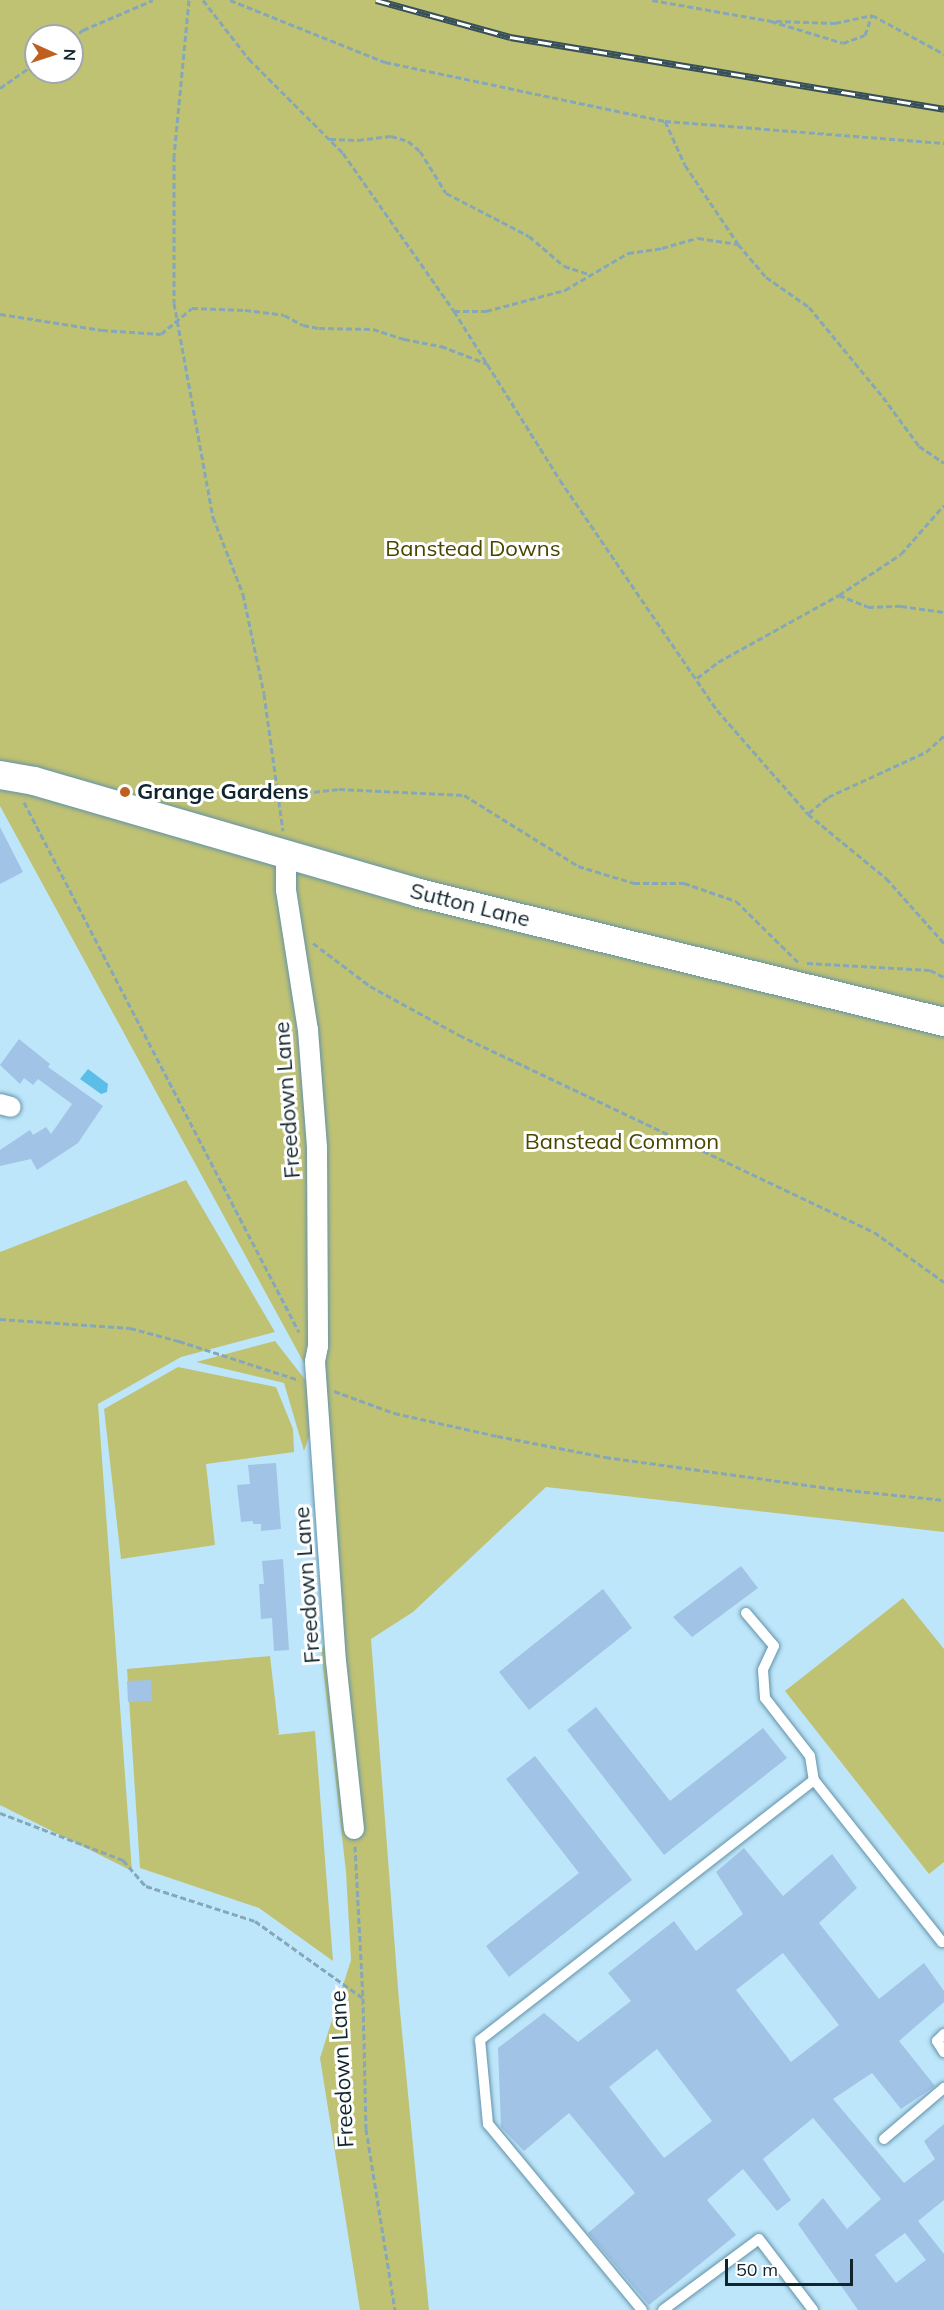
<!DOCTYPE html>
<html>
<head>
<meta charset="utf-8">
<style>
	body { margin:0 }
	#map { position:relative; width:944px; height:2310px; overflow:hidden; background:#bee6fa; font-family:Mulish,sans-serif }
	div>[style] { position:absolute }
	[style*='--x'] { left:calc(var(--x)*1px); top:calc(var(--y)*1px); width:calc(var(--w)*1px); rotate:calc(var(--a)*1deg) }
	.green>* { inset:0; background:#c0c273 }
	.water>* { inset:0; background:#5abee9 }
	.building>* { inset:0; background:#a1c3e6 }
	.path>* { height:3px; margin-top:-1.5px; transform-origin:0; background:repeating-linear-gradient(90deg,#86a7b8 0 6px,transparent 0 9px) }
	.roads { filter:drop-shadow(0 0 2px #6292a9) drop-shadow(0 0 2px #6292a9) }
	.service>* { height:10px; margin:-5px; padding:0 5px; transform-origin:5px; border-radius:5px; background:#fff }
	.minor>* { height:20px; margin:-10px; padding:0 10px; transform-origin:10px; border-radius:10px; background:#fff }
	.secondary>* { height:28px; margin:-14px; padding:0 14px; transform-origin:14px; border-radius:14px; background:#fff }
	.rail>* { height:7px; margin-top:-3.5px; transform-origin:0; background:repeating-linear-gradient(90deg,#fff 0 14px,#364f5a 0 28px); box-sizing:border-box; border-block:2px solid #364f5a }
	.dots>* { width:16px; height:16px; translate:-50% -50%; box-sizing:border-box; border:3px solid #fff; border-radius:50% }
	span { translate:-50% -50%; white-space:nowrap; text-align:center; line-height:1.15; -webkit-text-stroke:6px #fff; paint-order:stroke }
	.park-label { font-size:22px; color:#484700 }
	.poi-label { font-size:22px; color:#11252e; font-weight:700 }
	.left { translate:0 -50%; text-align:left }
	.street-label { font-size:22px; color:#11252e }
	.north { position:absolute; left:24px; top:24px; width:60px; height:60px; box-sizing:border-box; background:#fff; border:2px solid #a0a8ab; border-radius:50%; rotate:93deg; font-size:16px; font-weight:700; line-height:24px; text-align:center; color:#11252e }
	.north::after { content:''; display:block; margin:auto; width:21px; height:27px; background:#c0601e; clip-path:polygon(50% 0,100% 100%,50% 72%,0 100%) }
	.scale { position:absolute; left:725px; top:2259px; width:128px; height:27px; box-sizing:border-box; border:3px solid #11252e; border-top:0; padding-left:8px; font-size:18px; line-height:21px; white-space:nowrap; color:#11252e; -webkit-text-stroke:4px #fff; paint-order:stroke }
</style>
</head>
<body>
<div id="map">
	<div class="green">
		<i style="clip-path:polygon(evenodd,0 0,944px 0,944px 1532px,546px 1487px,413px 1612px,371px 1639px,399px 2001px,429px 2310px,360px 2310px,320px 2058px,351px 1960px,346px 1872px,321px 1650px,334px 1635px,316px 1385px,0 806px,0 0,36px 36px,72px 36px,72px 72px,36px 72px,36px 36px)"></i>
		<i style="clip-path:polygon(186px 1180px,275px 1332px,181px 1357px,98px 1404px,132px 1871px,0 1805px,0 1252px)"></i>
		<i style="clip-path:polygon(275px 1341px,307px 1382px,309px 1437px,304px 1451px,284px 1383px,196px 1362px)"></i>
		<i style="clip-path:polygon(178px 1367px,276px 1387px,293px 1429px,294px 1452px,206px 1464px,215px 1545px,121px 1559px,104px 1409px)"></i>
		<i style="clip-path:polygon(903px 1598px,944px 1649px,944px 1862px,929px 1874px,785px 1691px)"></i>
		<i style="clip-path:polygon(270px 1656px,279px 1734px,276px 1735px,315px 1731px,333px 1961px,259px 1908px,140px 1868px,127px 1669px)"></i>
	</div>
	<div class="water">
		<i style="clip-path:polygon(88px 1069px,108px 1084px,107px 1092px,101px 1094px,80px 1079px)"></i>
	</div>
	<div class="building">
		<i style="clip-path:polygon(0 827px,23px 872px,0 884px)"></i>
		<i style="clip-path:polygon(19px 1039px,50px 1064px,48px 1067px,103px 1106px,78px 1143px,37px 1170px,31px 1159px,0 1166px,0 1150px,30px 1130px,33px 1135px,46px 1127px,51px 1134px,72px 1104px,38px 1079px,33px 1085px,24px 1078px,20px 1084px,0 1065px)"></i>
		<i style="clip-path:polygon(276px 1463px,281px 1529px,261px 1531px,261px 1524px,253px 1524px,253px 1521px,241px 1522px,237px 1485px,250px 1484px,248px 1465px)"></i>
		<i style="clip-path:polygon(283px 1559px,289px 1650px,274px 1651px,272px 1618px,261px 1619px,259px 1584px,264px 1584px,262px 1561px)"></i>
		<i style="clip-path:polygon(741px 1566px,758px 1588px,692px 1637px,673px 1617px)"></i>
		<i style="clip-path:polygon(603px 1589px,632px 1628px,529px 1710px,499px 1672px)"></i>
		<i style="clip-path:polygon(151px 1680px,152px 1701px,128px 1702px,127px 1681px)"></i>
		<i style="clip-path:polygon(596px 1707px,670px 1801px,763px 1728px,787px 1758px,664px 1855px,567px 1730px)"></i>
		<i style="clip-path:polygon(535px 1756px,632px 1880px,509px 1977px,486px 1946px,579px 1873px,506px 1779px)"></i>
		<i style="clip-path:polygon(evenodd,744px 1848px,783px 1896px,832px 1854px,857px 1888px,819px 1923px,879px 1999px,924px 1963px,944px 1991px,944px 2002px,899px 2041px,935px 2086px,901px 2109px,872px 2073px,833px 2099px,904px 2183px,935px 2159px,924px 2141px,944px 2124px,944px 2200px,918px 2221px,944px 2254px,944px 2310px,858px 2310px,798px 2224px,823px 2198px,847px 2229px,881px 2199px,813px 2118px,763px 2159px,791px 2200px,777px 2211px,743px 2169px,707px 2200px,736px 2235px,649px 2305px,588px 2233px,635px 2193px,569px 2113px,524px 2151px,501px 2127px,498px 2048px,544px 2013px,578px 2042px,631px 2001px,608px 1973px,674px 1921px,696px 1951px,743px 1914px,716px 1872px,744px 1848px,783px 1953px,839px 2025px,791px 2062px,736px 1990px,783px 1953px,744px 1848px,657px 2049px,712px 2121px,664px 2158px,609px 2087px,657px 2049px,744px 1848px,905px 2233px,926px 2260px,896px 2283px,875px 2255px,905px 2233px)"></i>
	</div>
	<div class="path">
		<i style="--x:189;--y:0;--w:156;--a:95.5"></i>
		<i style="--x:174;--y:155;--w:148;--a:90"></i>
		<i style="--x:174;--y:303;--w:218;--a:79.7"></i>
		<i style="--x:213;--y:517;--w:83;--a:68.7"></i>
		<i style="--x:243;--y:594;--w:102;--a:78.1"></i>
		<i style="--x:264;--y:694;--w:138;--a:82.1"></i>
		<i style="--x:203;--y:0;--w:75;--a:52.1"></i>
		<i style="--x:249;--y:59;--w:133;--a:45"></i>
		<i style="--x:343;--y:153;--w:193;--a:54.9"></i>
		<i style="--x:454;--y:311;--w:199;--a:57.9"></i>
		<i style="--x:560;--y:480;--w:278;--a:55.7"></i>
		<i style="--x:717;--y:710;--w:138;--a:48.8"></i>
		<i style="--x:808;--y:814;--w:101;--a:39.4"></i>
		<i style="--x:886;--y:878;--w:87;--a:48.3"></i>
		<i style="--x:230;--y:0;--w:167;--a:21.8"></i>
		<i style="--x:385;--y:62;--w:286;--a:11.9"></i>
		<i style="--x:665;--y:121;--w:280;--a:4.5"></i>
		<i style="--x:652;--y:0;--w:121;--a:10"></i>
		<i style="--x:771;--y:21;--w:75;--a:17"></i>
		<i style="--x:843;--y:43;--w:23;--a:-20"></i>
		<i style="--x:865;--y:35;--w:21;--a:-71"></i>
		<i style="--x:776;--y:21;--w:59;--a:1.9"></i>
		<i style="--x:835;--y:23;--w:38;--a:-12"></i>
		<i style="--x:872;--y:15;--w:82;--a:28.4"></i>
		<i style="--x:72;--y:38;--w:14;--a:-36"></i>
		<i style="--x:83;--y:30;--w:76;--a:-23.2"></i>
		<i style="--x:0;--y:88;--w:44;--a:-34.8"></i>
		<i style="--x:665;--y:121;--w:48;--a:65.6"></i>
		<i style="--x:685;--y:165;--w:95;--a:56.1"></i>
		<i style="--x:738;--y:244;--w:43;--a:49.7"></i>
		<i style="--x:766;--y:277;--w:52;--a:34.9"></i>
		<i style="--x:809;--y:307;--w:117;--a:50.6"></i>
		<i style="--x:883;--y:397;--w:61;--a:53.7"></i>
		<i style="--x:919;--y:446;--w:30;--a:34"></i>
		<i style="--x:330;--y:139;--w:28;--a:2"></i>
		<i style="--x:358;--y:140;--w:33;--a:-7"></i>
		<i style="--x:391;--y:136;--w:18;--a:16"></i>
		<i style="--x:408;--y:141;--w:16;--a:40"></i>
		<i style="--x:420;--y:151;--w:49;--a:58.2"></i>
		<i style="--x:446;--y:193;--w:93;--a:27.4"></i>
		<i style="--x:529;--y:236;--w:46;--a:40.6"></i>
		<i style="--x:564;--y:266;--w:28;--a:18"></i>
		<i style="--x:454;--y:311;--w:32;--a:0"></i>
		<i style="--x:486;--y:311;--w:82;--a:-14.9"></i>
		<i style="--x:565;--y:290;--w:73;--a:-30.4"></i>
		<i style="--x:628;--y:253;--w:34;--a:-8"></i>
		<i style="--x:662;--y:248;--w:37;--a:-16"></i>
		<i style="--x:698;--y:238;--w:40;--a:8.5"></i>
		<i style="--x:0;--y:314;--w:103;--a:8.9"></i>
		<i style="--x:102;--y:330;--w:59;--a:3.9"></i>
		<i style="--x:161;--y:334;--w:40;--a:-40"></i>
		<i style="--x:192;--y:308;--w:53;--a:2.2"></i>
		<i style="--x:245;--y:310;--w:39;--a:7"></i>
		<i style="--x:284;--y:315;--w:21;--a:28"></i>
		<i style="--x:303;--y:325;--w:16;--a:11"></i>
		<i style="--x:319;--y:328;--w:54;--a:1.1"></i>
		<i style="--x:373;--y:329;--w:33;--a:18"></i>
		<i style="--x:404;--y:339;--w:38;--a:11"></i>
		<i style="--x:441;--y:346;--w:50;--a:21"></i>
		<i style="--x:839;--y:595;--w:74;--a:-33.5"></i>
		<i style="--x:901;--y:554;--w:65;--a:-48.7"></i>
		<i style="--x:697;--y:678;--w:26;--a:-37"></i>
		<i style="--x:718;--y:662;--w:138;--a:-29"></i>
		<i style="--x:839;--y:595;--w:31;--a:22"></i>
		<i style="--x:868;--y:607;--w:33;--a:-2"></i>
		<i style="--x:901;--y:606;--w:43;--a:7.9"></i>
		<i style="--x:278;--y:796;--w:61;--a:-6.5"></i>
		<i style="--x:339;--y:789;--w:125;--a:2.7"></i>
		<i style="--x:464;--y:795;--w:134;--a:31.9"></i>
		<i style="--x:578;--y:866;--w:59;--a:16.9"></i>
		<i style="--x:634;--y:883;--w:50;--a:0"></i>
		<i style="--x:684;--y:883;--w:55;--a:19.1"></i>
		<i style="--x:736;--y:901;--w:87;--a:44.5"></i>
		<i style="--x:24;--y:802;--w:597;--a:62.58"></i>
		<i style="--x:809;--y:813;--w:25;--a:-40"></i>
		<i style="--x:828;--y:797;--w:108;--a:-24.7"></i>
		<i style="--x:926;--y:752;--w:24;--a:-42"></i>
		<i style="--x:313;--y:943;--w:71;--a:37"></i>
		<i style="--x:370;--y:986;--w:102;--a:28.8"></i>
		<i style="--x:459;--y:1035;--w:459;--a:25.4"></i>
		<i style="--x:874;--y:1232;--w:86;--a:35.5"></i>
		<i style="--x:807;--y:963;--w:123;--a:3.3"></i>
		<i style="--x:930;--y:970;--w:16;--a:27"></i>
		<i style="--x:0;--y:1319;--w:130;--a:4"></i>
		<i style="--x:130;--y:1328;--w:51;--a:14.9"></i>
		<i style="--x:179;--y:1341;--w:126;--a:18"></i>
		<i style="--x:334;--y:1391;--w:64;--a:20.1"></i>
		<i style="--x:394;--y:1413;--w:106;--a:12.6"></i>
		<i style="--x:497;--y:1436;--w:110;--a:11"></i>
		<i style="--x:605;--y:1457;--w:225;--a:7.9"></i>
		<i style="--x:828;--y:1488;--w:117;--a:5.9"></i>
		<i style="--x:0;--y:1813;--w:132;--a:20.9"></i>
		<i style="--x:123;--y:1860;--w:35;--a:49"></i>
		<i style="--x:146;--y:1886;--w:114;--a:17.8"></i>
		<i style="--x:255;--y:1921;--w:133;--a:35.5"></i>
		<i style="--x:355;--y:1846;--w:152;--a:87"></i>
		<i style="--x:363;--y:1998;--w:131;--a:88.7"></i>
		<i style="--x:366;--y:2129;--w:183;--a:80.9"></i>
	</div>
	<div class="roads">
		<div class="service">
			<i style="--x:746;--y:1613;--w:43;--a:49.7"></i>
			<i style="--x:774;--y:1646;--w:26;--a:115"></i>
			<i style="--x:763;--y:1670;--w:28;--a:86"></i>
			<i style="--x:765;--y:1698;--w:73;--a:52.2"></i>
			<i style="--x:810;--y:1756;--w:24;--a:81"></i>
			<i style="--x:814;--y:1780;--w:206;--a:51.7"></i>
			<i style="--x:942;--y:1942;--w:2;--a:-27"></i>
			<i style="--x:944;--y:2034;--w:10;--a:135"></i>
			<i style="--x:937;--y:2041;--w:13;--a:58"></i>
			<i style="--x:884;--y:2139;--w:79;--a:-40.4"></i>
			<i style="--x:642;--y:2310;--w:241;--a:-129.6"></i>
			<i style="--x:488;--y:2124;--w:84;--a:-95.4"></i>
			<i style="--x:480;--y:2040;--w:423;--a:-37.9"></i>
			<i style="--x:663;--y:2310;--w:119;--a:-36.5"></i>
			<i style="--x:759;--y:2239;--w:89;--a:52.7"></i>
		</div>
		<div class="minor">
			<i style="--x:286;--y:856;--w:34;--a:90"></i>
			<i style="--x:286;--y:890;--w:142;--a:81.1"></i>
			<i style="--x:308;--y:1030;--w:117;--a:85.6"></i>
			<i style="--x:317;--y:1147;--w:199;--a:89.7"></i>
			<i style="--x:318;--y:1346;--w:16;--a:101"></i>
			<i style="--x:315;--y:1362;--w:300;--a:86"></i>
			<i style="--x:336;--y:1661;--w:169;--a:83.9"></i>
			<i style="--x:0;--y:1104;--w:11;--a:15"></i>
		</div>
		<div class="secondary">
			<i style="--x:0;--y:775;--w:35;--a:10"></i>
			<i style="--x:34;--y:781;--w:401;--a:16.2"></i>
			<i style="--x:419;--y:893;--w:541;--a:13.8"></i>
		</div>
	</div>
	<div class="rail">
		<i style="--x:376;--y:0;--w:139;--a:15.4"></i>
		<i style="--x:510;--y:37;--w:440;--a:9.4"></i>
	</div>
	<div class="dots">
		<i style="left:125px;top:792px;background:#c0601e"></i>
	</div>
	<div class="park-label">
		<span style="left:473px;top:549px">Banstead Downs</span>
		<span style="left:622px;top:1142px">Banstead Common</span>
	</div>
	<div class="poi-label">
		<span class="left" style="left:137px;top:792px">Grange Gardens</span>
	</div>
	<div class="street-label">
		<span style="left:470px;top:905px;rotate:14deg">Sutton Lane</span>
		<span style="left:287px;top:1100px;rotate:-94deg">Freedown Lane</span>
		<span style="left:307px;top:1585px;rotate:-94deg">Freedown Lane</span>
		<span style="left:342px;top:2069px;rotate:-93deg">Freedown Lane</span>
	</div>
	<div class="north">N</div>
	<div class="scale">50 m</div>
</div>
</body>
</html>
